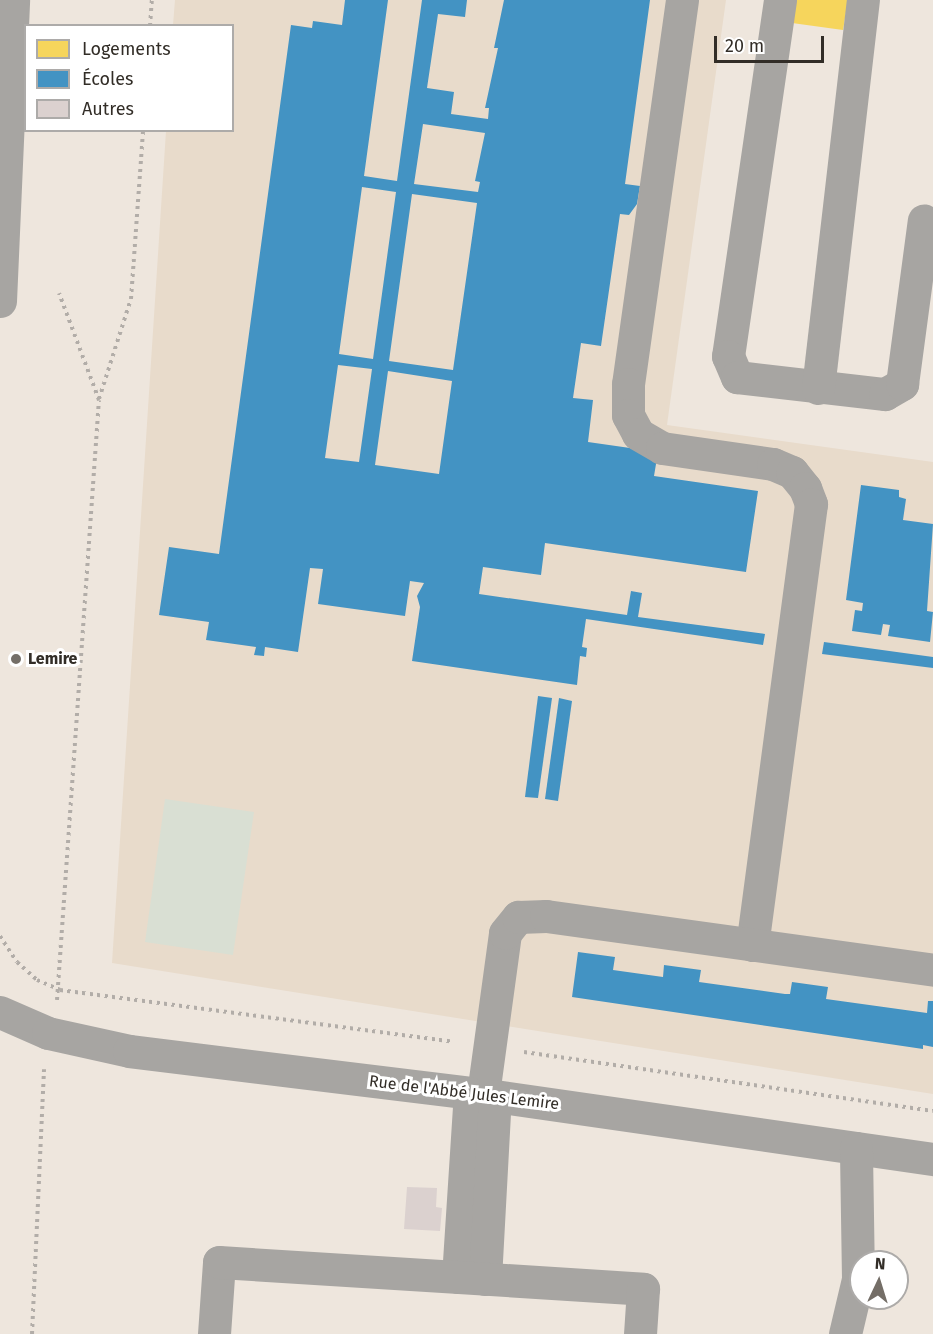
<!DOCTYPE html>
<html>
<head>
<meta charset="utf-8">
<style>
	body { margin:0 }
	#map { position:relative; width:933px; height:1334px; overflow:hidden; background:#eee6dd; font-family:"Fira Sans",sans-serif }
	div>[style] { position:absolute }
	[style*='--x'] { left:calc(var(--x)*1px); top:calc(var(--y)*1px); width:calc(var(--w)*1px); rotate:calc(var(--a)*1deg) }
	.built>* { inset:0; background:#e8dbcb }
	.green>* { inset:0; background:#d9dfd3 }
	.homes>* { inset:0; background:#f6d55c }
	.schools>* { inset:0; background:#4393c3 }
	.building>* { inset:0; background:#dbd1cf }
	.path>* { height:4px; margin-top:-2px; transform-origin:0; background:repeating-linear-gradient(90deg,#b2ada8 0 3px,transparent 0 7.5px) }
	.minor>* { height:33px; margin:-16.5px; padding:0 16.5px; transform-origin:16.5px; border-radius:16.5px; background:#a7a5a2 }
	.dots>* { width:16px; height:16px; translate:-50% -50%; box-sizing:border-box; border:3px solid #fff; border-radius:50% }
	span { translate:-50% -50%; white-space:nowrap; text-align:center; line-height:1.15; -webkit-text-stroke:6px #fff; paint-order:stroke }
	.poi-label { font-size:16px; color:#322d27; font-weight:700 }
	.left { translate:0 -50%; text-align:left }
	.street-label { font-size:16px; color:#322d27 }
	.legend { position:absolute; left:24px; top:24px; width:210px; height:108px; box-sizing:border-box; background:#fff; border:2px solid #adaba9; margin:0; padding:8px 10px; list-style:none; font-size:18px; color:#322d27 }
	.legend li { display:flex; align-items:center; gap:12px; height:30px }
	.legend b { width:30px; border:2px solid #adaba9 }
	.north { position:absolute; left:849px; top:1250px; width:60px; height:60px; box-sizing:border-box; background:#fff; border:2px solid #adaba9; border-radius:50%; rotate:4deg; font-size:16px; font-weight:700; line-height:24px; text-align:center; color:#322d27 }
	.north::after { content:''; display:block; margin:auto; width:21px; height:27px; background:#746e67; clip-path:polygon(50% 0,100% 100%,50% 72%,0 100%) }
	.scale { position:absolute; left:714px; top:36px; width:110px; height:27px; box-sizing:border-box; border:3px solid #322d27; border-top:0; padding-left:8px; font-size:18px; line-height:21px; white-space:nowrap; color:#322d27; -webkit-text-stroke:4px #fff; paint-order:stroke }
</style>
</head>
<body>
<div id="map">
	<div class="built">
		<i style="clip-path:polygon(175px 0,726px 0,667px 425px,933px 462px,933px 1094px,112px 963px,166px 131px,232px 130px,232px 26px,173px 25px)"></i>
	</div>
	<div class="green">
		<i style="clip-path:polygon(165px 799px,254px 812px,233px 955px,145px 942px)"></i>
	</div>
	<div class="homes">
		<i style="clip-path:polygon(795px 0,848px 0,843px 30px,792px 23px)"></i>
	</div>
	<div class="schools">
		<i style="clip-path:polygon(evenodd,345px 0,388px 0,364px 176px,397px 181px,422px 0,467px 0,465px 17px,438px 14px,427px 88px,454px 92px,451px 114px,488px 119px,489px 108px,485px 108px,498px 48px,494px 48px,504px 0,650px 0,625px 184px,640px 186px,637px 204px,629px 215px,620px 214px,601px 346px,581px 343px,573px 398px,593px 400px,588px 442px,658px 452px,654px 476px,758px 491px,746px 572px,545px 543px,541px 575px,483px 567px,479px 594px,627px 615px,631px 591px,642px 593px,638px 617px,765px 634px,763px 645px,586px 619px,582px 647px,587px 648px,586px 657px,580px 656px,577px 685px,412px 661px,420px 607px,417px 596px,424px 583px,410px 581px,405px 616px,318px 604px,323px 569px,310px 568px,298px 652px,265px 647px,264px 656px,254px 655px,256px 647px,206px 640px,209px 622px,159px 615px,169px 547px,219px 554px,291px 25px,312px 28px,313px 21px,342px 25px,345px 0,423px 124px,485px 133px,475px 181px,480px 182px,478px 192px,414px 184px,423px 124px,345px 0,362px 187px,396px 192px,373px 359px,339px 354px,362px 187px,345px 0,412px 194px,477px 203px,453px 370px,389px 361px,412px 194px,345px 0,338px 365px,372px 369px,359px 462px,325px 458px,338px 365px,345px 0,388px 371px,452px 381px,439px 474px,375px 465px,388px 371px)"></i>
		<i style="clip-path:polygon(861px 485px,899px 490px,899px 497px,906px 499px,903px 520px,933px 524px,927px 611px,933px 612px,930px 642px,888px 636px,890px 625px,883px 624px,881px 635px,852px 631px,855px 610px,862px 611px,863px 603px,846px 600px)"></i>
		<i style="clip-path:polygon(824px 642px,933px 657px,933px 668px,822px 654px)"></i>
		<i style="clip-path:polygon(538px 696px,552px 698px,538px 798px,525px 797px)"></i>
		<i style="clip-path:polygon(559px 698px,572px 701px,558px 801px,545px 799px)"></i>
		<i style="clip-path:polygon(578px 952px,615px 957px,613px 970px,663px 977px,664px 965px,701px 970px,699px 982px,785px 994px,790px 994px,792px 982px,828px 987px,826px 999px,927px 1013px,928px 1001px,933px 1001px,933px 1047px,923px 1045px,923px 1049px,572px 997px)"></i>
	</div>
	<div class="building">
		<i style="clip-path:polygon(407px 1187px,437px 1188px,436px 1207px,442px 1208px,440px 1231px,404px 1229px)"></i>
	</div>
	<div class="path">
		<i style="--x:150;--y:26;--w:26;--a:-86"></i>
		<i style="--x:99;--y:399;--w:105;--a:-72.3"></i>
		<i style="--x:131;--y:299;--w:169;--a:-85.9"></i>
		<i style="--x:0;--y:936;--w:31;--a:57"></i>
		<i style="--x:17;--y:962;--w:27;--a:42"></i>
		<i style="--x:37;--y:980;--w:25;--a:23"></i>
		<i style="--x:60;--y:990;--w:397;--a:7.5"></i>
		<i style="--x:57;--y:1000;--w:601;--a:-86"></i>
		<i style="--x:99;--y:400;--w:114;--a:-110.5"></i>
		<i style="--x:524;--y:1052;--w:413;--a:8.2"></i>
		<i style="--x:32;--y:1334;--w:265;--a:-87.4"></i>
	</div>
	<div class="minor">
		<i style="--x:682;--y:0;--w:388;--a:98"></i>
		<i style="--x:628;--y:384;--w:31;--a:90"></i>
		<i style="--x:628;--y:415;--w:21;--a:62"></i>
		<i style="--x:638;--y:434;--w:28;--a:30"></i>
		<i style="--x:662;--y:448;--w:112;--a:8.2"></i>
		<i style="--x:773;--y:464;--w:21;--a:23"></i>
		<i style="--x:792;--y:472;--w:21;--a:51"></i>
		<i style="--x:805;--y:488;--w:17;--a:69"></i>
		<i style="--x:811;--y:504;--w:445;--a:97.6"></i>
		<i style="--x:780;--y:0;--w:360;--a:98.3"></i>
		<i style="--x:728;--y:356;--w:23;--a:67"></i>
		<i style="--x:737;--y:377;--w:149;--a:6.6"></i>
		<i style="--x:885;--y:394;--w:20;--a:-30"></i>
		<i style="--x:902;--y:384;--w:165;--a:-82.4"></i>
		<i style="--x:0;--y:301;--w:301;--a:-87.5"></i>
		<i style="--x:818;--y:388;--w:391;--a:-83.4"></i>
		<i style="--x:0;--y:1012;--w:52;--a:23.6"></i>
		<i style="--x:48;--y:1033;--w:83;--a:12.5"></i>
		<i style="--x:129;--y:1051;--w:369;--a:7"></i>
		<i style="--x:495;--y:1096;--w:443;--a:8.2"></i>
		<i style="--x:483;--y:1094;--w:162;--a:-82.2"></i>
		<i style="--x:505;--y:933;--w:21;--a:-51"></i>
		<i style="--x:518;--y:917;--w:28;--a:-2"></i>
		<i style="--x:546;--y:916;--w:391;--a:7.9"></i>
		<i style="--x:458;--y:1277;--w:184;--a:-86.3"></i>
		<i style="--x:485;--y:1279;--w:183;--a:-86.9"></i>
		<i style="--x:214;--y:1334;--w:72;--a:-86"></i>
		<i style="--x:219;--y:1262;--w:425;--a:3.6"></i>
		<i style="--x:643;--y:1289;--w:45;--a:93.8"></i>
		<i style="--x:845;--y:1334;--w:57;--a:-76.7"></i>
		<i style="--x:858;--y:1279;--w:131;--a:-90.9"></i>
	</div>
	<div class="dots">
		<i style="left:16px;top:659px;background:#746e67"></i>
	</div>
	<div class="poi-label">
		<span class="left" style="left:28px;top:659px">Lemire</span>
	</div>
	<div class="street-label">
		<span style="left:464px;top:1093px;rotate:7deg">Rue de l'Abbé Jules Lemire</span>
	</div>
	<ul class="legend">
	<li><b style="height:16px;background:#f6d55c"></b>Logements</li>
	<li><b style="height:16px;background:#4393c3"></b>Écoles</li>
	<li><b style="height:16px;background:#dbd1cf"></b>Autres</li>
	</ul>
	<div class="north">N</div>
	<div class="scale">20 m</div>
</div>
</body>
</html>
